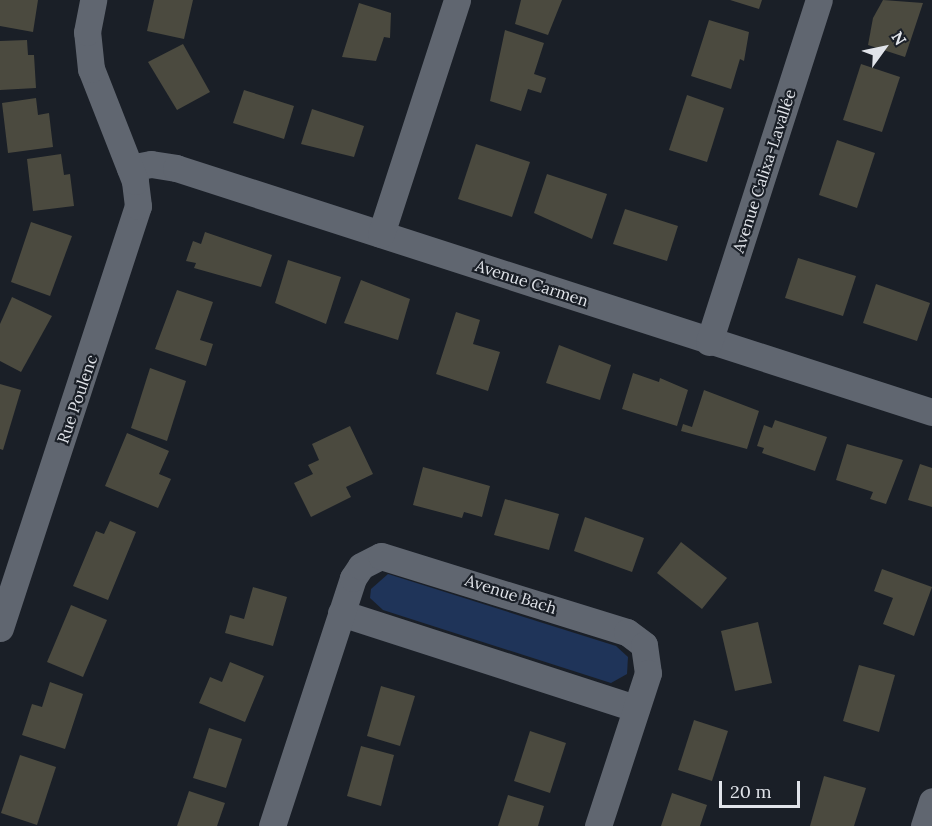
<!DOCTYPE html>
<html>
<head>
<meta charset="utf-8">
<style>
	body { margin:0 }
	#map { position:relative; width:932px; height:826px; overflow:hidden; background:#1a1f27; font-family:Lora,serif }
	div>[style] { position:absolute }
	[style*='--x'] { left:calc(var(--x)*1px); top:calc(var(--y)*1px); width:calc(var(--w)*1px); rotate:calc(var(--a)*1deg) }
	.green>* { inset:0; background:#1f3459 }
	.building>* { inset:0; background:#4b4a3f }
	.minor>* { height:27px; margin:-13.5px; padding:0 13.5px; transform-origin:13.5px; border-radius:13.5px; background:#606670 }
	span { translate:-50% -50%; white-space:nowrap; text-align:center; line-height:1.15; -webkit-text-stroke:4.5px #1a1f27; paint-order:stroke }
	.street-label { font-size:16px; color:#e1e4ea }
	.north { position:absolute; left:854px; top:18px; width:60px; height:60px; -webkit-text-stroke:4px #1a1f27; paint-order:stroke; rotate:57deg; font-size:16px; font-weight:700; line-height:24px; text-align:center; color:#e1e4ea }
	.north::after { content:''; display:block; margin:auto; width:21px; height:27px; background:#e1e4ea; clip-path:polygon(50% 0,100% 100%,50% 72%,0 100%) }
	.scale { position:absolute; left:719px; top:781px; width:81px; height:27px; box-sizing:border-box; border:3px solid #e1e4ea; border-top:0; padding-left:8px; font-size:18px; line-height:21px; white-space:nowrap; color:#e1e4ea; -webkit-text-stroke:4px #1a1f27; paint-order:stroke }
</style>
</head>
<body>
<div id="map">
	<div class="green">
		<i style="clip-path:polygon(388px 574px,616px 646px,628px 657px,627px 674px,611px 683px,383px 610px,370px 598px,371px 589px)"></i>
	</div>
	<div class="building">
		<i style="clip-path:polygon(0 0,38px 0,33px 32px,0 26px)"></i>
		<i style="clip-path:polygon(154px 0,193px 0,184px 39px,147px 31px)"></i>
		<i style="clip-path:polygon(521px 0,562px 0,548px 35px,515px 24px)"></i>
		<i style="clip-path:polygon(730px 0,762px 0,759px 9px)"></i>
		<i style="clip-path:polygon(883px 0,923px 3px,905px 57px,868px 45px,873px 18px)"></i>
		<i style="clip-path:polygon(359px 3px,391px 13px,390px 38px,384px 37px,376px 61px,342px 57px)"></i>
		<i style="clip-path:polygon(709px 20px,749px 32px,744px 61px,740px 59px,731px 89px,691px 76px)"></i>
		<i style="clip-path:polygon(505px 30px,544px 43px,534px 74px,546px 78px,541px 93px,528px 89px,521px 111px,490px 101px)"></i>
		<i style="clip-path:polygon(27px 40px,28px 55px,34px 55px,36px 88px,0 90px,0 41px)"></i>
		<i style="clip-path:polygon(183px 44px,210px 92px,177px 110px,148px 62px)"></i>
		<i style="clip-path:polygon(861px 64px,900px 77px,882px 132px,843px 120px)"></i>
		<i style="clip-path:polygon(244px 90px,294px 106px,284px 139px,233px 123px)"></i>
		<i style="clip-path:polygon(687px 95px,724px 108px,707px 162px,669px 150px)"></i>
		<i style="clip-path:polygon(36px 98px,38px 115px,49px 113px,53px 147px,8px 153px,2px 103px)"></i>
		<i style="clip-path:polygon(312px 109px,364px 126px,354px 157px,301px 144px)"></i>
		<i style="clip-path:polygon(837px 140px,875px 153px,857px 208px,819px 195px)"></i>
		<i style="clip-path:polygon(476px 144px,530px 162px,512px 217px,458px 199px)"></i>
		<i style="clip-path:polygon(61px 154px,64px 175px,70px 174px,74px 206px,33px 211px,27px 159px)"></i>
		<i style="clip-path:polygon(547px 174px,607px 194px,592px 239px,534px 213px)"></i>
		<i style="clip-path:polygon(625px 209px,678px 226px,667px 261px,613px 244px)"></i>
		<i style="clip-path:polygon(31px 222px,72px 236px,50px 296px,11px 282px)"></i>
		<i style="clip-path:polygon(205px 232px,272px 255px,261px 287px,194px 268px,196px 263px,186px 261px,193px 241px,201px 244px)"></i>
		<i style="clip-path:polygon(798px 258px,856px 276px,843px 316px,785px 298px)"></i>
		<i style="clip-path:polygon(288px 260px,341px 277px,326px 324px,275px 303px)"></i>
		<i style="clip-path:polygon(361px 280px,410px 299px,398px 340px,344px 323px)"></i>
		<i style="clip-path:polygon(876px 284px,930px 303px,917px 341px,863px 323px)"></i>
		<i style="clip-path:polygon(177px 290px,213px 302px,200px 340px,213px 344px,206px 366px,155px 349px)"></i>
		<i style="clip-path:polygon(12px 297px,52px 316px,21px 372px,0 361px,0 324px)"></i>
		<i style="clip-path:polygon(456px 312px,480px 320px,473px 344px,500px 352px,488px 391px,436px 374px)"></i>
		<i style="clip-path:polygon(559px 345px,611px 365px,600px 400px,546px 383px)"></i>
		<i style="clip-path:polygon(150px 368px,186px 381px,167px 441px,131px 428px)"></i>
		<i style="clip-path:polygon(633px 373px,659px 382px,660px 378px,688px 390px,677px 426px,622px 409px)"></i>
		<i style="clip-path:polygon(0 384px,21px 390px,3px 450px,0 449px)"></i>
		<i style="clip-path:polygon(704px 390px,759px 411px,747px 449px,681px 431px,683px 424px,692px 427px)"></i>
		<i style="clip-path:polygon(775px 420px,827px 437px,815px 471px,762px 453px,764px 448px,757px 446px,764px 425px,772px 428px)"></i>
		<i style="clip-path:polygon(350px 426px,373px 474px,346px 487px,351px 497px,311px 517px,294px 483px,313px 474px,308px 465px,319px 460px,312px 444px)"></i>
		<i style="clip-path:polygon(127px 433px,169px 451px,159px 474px,171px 479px,158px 508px,105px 486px)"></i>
		<i style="clip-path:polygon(847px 444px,903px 460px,886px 504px,870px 499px,873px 492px,836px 480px)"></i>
		<i style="clip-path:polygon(920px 464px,932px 468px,932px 507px,908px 500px)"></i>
		<i style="clip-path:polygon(423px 467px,490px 486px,482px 517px,464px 512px,462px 518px,413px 505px)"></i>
		<i style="clip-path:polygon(505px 499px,559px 514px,549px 550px,494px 535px)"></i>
		<i style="clip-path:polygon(585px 517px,644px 538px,632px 572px,574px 551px)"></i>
		<i style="clip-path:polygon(110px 521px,136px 532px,108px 600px,73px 586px,96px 531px,104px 534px)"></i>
		<i style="clip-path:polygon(681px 542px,727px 578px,702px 609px,657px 573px)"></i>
		<i style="clip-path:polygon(882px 569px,932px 587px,914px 636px,883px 624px,893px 598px,874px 591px)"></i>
		<i style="clip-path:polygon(253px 587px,287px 597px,273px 646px,225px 633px,230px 615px,244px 619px)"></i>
		<i style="clip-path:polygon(71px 605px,107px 620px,83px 677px,47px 662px)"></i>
		<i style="clip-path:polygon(758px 622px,772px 683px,735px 691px,721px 631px)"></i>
		<i style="clip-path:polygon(230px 662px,264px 676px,245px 722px,199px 703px,210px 677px,222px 682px)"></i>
		<i style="clip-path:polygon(859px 665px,895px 675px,879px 732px,843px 721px)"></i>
		<i style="clip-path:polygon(50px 682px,83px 694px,65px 749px,22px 735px,32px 704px,42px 707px)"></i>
		<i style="clip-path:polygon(381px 686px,415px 696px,400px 746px,367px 736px)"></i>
		<i style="clip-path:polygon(694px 720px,728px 731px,712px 781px,678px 770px)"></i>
		<i style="clip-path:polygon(209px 728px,242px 739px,226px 788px,193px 778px)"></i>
		<i style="clip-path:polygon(530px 731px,566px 743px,550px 793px,514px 781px)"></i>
		<i style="clip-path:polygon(361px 746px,394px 755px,381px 806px,347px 796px)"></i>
		<i style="clip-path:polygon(20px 755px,56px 767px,37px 825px,1px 813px)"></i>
		<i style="clip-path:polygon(824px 776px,866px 788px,854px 826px,810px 826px)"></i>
		<i style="clip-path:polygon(189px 791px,225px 803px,217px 826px,177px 826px)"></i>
		<i style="clip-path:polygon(672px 793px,707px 805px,700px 826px,661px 826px)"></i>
		<i style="clip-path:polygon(508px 795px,544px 806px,538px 826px,498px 826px)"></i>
	</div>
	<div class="minor">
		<i style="--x:130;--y:168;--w:21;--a:-11"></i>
		<i style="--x:151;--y:164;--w:25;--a:9"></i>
		<i style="--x:176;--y:168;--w:794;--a:17.89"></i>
		<i style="--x:381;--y:234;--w:246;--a:-72"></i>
		<i style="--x:709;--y:342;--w:359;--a:-72.2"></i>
		<i style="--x:341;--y:613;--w:310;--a:17.9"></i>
		<i style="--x:0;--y:628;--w:444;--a:-71.9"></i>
		<i style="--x:138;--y:206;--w:25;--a:-97"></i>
		<i style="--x:135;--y:181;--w:120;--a:-111.4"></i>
		<i style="--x:91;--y:69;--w:37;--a:-96"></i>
		<i style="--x:87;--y:32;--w:33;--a:-79"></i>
		<i style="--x:272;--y:826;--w:261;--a:-71.9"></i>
		<i style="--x:353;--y:578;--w:14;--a:-56"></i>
		<i style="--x:361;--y:566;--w:22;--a:-27"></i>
		<i style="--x:381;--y:556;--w:257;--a:17.2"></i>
		<i style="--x:627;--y:632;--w:21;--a:37"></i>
		<i style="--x:644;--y:645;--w:28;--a:82"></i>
		<i style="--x:648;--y:673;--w:161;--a:108.1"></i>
		<i style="--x:924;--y:826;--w:26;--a:-72"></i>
	</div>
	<div class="street-label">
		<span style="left:764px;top:171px;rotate:-72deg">Avenue Calixa-Lavallée</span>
		<span style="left:532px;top:283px;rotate:18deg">Avenue Carmen</span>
		<span style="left:77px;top:399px;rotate:-71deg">Rue Poulenc</span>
		<span style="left:511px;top:594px;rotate:18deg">Avenue Bach</span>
	</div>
	<div class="north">N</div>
	<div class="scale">20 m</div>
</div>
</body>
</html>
